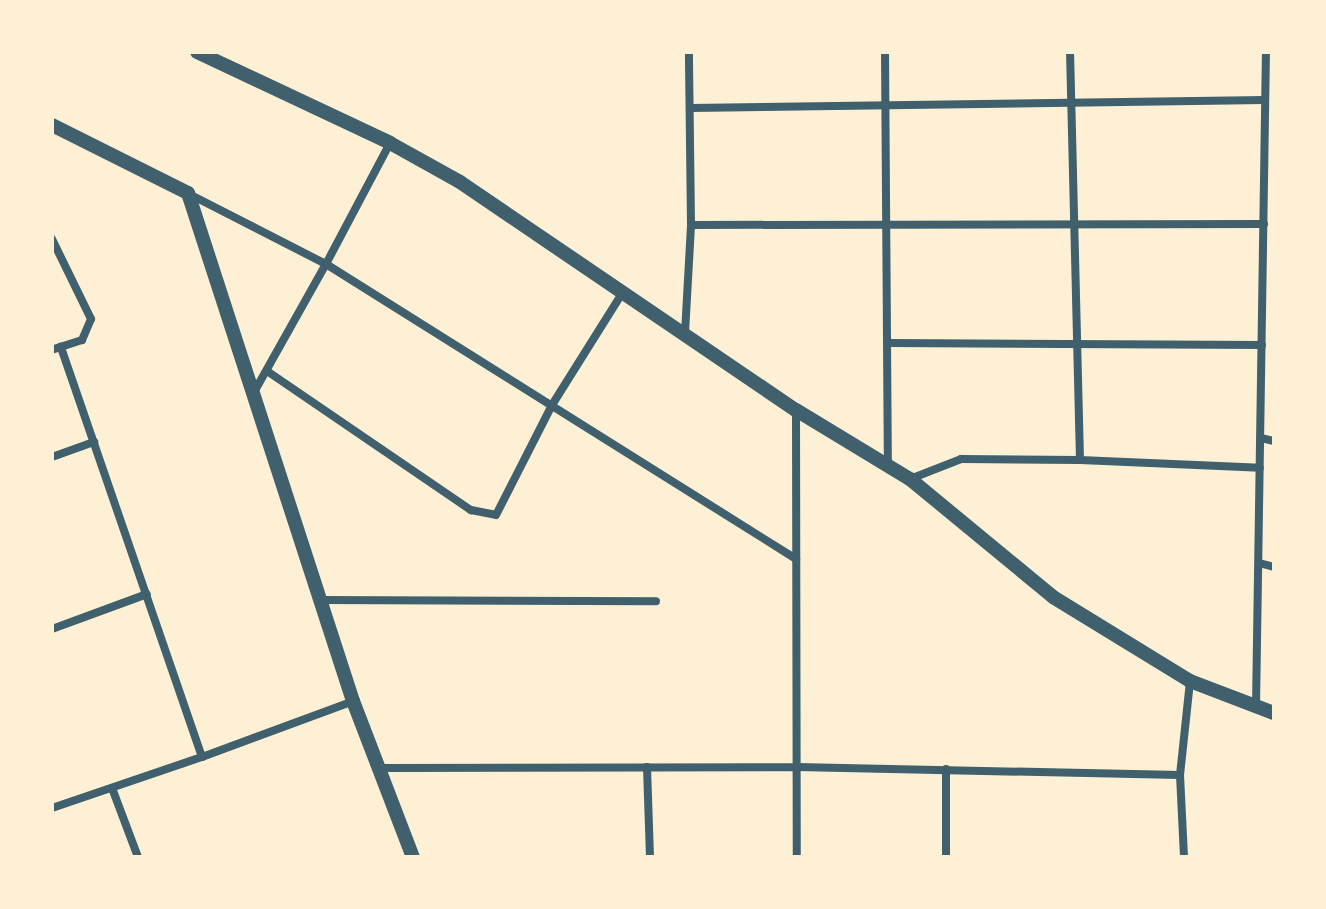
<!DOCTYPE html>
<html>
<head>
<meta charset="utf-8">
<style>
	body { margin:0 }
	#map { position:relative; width:1326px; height:909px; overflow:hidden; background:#fdf0d5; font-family:Figtree,sans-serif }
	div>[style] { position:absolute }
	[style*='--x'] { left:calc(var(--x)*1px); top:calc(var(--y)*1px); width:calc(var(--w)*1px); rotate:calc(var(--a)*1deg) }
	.minor>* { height:8px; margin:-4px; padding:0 4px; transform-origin:4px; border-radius:4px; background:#3f606c }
	.tertiary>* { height:14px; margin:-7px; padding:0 7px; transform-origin:7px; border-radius:7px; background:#3f606c }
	span { translate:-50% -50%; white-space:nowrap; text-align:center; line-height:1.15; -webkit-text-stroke:6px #fdf0d5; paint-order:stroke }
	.frame { position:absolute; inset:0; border:54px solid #fdf0d5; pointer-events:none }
</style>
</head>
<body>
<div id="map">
	<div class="minor">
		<i style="--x:885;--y:52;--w:412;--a:89.6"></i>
		<i style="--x:690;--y:108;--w:575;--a:-0.8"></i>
		<i style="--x:189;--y:194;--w:154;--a:27.1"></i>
		<i style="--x:326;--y:264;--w:137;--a:-62.1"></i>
		<i style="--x:691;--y:225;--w:573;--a:-0.1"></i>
		<i style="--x:52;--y:239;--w:89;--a:64"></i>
		<i style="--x:91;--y:319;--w:23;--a:113"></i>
		<i style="--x:82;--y:340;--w:32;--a:162"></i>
		<i style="--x:685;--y:333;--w:108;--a:-86.8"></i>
		<i style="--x:691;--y:225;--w:173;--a:-90.7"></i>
		<i style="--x:889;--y:343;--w:373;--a:0.3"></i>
		<i style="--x:267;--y:371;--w:247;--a:34.3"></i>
		<i style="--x:471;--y:510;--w:25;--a:11"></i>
		<i style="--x:496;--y:515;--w:123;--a:-63"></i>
		<i style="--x:552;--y:405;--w:133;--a:-57.9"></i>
		<i style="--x:253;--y:394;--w:149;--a:-60.7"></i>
		<i style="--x:326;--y:264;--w:555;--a:32.11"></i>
		<i style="--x:796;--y:411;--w:446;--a:89.9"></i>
		<i style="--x:1261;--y:438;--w:13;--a:13"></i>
		<i style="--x:52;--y:457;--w:45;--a:-19.7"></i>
		<i style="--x:1080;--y:460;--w:180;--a:2.5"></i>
		<i style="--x:910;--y:479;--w:55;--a:-21.4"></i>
		<i style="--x:961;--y:459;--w:119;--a:0.5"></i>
		<i style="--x:1080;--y:460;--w:408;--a:-91.4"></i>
		<i style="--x:1259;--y:563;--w:16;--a:15"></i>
		<i style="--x:319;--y:600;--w:337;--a:0.2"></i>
		<i style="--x:52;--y:629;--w:101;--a:-20.2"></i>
		<i style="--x:1256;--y:707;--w:655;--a:-89.13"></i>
		<i style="--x:202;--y:757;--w:161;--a:-20.3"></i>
		<i style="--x:647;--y:767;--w:90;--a:88.1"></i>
		<i style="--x:383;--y:768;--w:414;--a:-0.1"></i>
		<i style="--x:797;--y:767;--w:383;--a:1.2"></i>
		<i style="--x:1180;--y:775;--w:95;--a:-83.9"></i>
		<i style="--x:1180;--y:775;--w:82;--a:87.2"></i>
		<i style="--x:112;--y:788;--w:74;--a:69.4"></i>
		<i style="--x:52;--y:808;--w:158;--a:-18.8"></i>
		<i style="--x:202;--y:757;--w:434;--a:-109"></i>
		<i style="--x:946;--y:857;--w:88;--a:-90"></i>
	</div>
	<div class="tertiary">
		<i style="--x:197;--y:52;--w:213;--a:25.2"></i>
		<i style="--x:390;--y:143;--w:80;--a:29.1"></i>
		<i style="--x:460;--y:182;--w:406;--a:34.2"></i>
		<i style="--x:796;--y:410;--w:133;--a:31.2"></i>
		<i style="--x:910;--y:479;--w:185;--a:39.5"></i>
		<i style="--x:1053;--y:597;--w:161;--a:31.5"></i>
		<i style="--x:1190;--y:681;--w:90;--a:20.9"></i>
		<i style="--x:52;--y:125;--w:152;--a:26.6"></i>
		<i style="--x:188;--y:193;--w:534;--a:72.01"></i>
		<i style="--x:353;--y:701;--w:167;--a:69"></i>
	</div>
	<div class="frame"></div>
</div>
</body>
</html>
